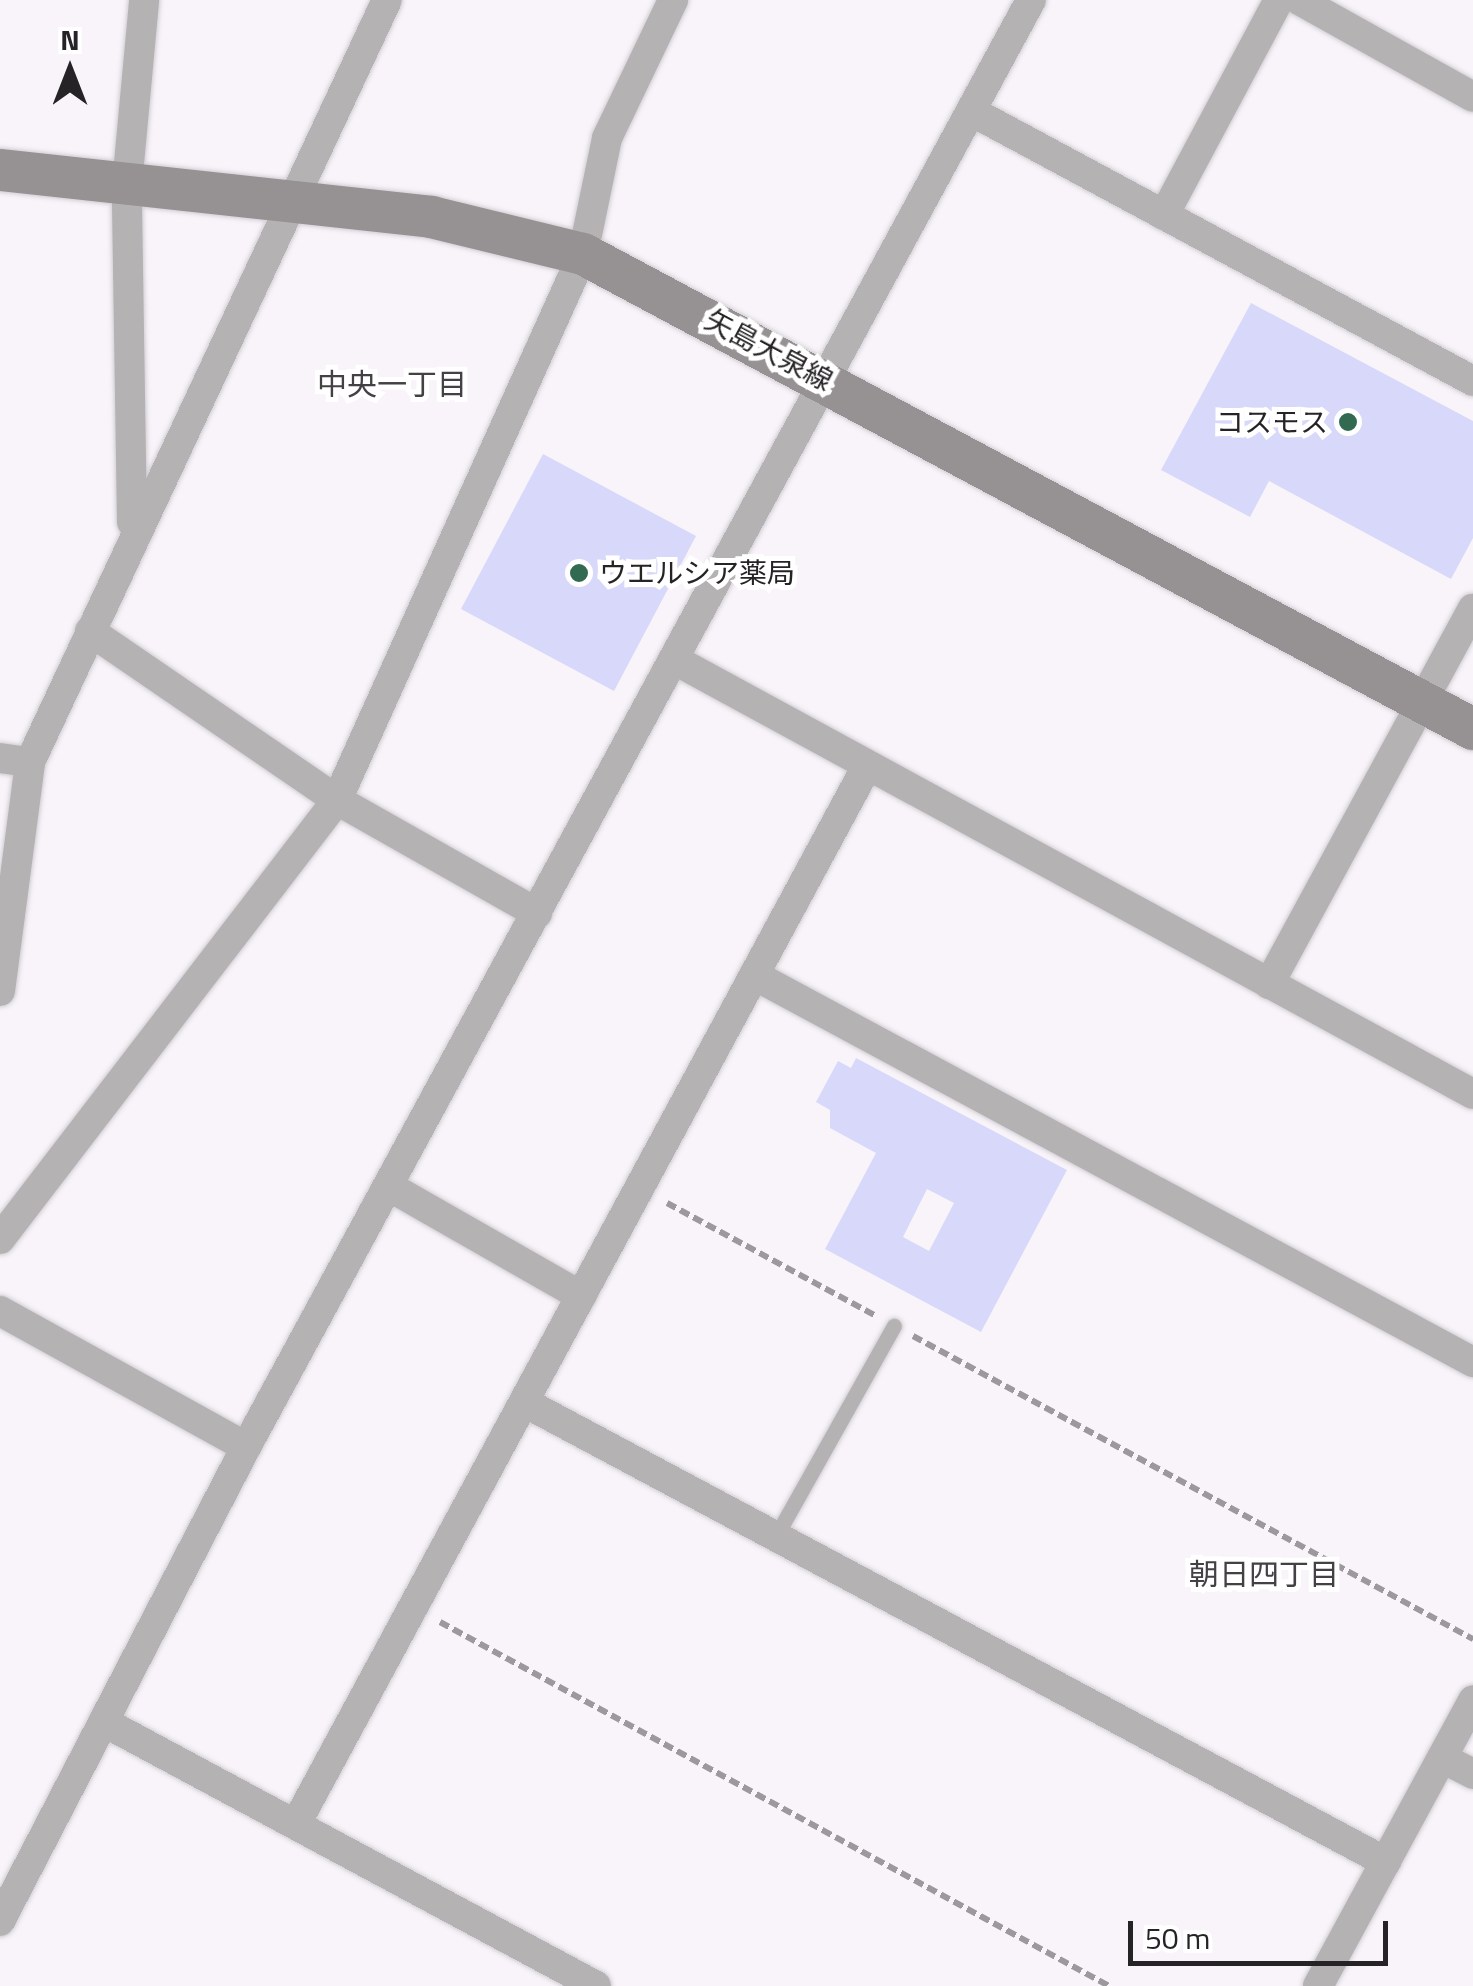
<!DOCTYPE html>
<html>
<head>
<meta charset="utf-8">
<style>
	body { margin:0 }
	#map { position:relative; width:1473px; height:1986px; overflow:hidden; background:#f8f4fa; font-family:"Titillium Web","Noto Sans JP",sans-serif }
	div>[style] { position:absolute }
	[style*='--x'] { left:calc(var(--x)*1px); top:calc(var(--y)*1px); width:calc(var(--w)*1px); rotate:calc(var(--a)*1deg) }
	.building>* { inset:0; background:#d8d8fa }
	.path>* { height:6px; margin-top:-3px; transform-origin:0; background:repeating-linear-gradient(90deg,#9c999d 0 10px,transparent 0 15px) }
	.roads { filter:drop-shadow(0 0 2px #d2ced4) drop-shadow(0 0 2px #d2ced4) }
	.service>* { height:15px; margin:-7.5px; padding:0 7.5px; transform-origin:7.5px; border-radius:7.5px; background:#b5b2b3 }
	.minor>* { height:30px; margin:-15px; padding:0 15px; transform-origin:15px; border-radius:15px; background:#b5b2b3 }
	.secondary>* { height:42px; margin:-21px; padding:0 21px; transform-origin:21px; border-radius:21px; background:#969193 }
	.dots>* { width:28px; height:28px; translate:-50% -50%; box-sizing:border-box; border:5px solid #fff; border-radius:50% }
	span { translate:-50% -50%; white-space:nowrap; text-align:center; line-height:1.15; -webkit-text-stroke:10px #fff; paint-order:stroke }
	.street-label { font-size:28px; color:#252325 }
	.poi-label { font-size:28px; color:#252325 }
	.right { translate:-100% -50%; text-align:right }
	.left { translate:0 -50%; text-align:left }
	.neighbourhood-label { font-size:30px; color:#444145 }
	.north { position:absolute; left:20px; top:20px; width:100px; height:100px; -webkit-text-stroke:8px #fff; paint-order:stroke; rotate:0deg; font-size:28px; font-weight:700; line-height:40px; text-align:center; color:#252325 }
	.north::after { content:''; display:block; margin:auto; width:35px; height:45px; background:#252325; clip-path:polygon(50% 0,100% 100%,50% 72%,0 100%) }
	.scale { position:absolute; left:1128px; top:1921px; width:260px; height:45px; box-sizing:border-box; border:5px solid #252325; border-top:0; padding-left:12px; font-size:30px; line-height:35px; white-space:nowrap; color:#252325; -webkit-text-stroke:8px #fff; paint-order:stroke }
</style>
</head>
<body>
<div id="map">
	<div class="building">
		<i style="clip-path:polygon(1251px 303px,1473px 421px,1473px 538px,1451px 579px,1269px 481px,1250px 517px,1161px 470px)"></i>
		<i style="clip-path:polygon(543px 454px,696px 536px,614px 691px,461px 609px)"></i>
		<i style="clip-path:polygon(evenodd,856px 1058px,1067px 1170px,981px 1332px,825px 1249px,876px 1153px,830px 1128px,830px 1110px,816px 1102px,838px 1061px,851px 1068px,856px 1058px,927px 1189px,954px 1203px,929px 1251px,903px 1237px,927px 1189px)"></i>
	</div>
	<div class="path">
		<i style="--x:667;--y:1203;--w:238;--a:28.4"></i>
		<i style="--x:913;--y:1336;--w:637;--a:28.42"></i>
		<i style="--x:440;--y:1622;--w:762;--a:28.55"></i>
	</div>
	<div class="roads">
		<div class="service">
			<i style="--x:776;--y:1536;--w:241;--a:-60.7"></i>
		</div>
		<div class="minor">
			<i style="--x:1299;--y:0;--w:199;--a:29.1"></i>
			<i style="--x:971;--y:111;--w:570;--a:28.27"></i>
			<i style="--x:1164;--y:215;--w:244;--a:-61.9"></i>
			<i style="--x:132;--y:522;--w:337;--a:-90.9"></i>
			<i style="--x:127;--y:185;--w:186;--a:-84.7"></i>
			<i style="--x:90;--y:631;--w:299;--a:34.4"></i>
			<i style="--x:337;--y:800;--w:230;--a:29.5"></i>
			<i style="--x:675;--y:660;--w:908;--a:28.54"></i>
			<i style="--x:0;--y:758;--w:30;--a:8"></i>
			<i style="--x:30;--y:762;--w:841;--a:-64.9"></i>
			<i style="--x:754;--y:975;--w:817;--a:28.29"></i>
			<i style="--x:1269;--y:984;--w:427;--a:-61.5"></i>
			<i style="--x:0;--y:991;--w:231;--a:-82.5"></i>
			<i style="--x:390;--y:1187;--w:220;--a:29.7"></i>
			<i style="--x:0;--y:1239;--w:553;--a:-52.49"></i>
			<i style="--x:337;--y:800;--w:599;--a:-65.75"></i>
			<i style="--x:583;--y:254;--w:118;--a:-78.3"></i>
			<i style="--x:607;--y:138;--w:153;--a:-64.4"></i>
			<i style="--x:0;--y:1311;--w:281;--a:28.9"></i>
			<i style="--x:524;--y:1402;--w:977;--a:28.09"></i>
			<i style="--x:106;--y:1723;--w:556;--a:28.22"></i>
			<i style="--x:1442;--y:1758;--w:35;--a:27"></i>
			<i style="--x:297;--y:1822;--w:1200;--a:-61.64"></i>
			<i style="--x:0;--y:1921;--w:534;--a:-62.57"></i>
			<i style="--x:246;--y:1447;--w:1646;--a:-61.52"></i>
			<i style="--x:1318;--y:1986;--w:325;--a:-61.5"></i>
		</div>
		<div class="secondary">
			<i style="--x:0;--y:170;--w:434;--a:6.2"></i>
			<i style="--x:431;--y:217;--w:156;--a:13.7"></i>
			<i style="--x:583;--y:254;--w:1009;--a:28.09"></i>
		</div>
	</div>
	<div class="dots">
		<i style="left:1348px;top:422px;background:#316951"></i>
		<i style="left:579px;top:573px;background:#316951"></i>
	</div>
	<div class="street-label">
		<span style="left:769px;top:350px;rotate:28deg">矢島大泉線</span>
	</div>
	<div class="poi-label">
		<span class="right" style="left:1328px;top:422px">コスモス</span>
		<span class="left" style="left:599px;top:573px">ウエルシア薬局</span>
	</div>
	<div class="neighbourhood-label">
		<span style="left:392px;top:384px">中央一丁目</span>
		<span style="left:1264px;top:1574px">朝日四丁目</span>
	</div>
	<div class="north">N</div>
	<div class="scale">50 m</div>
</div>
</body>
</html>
